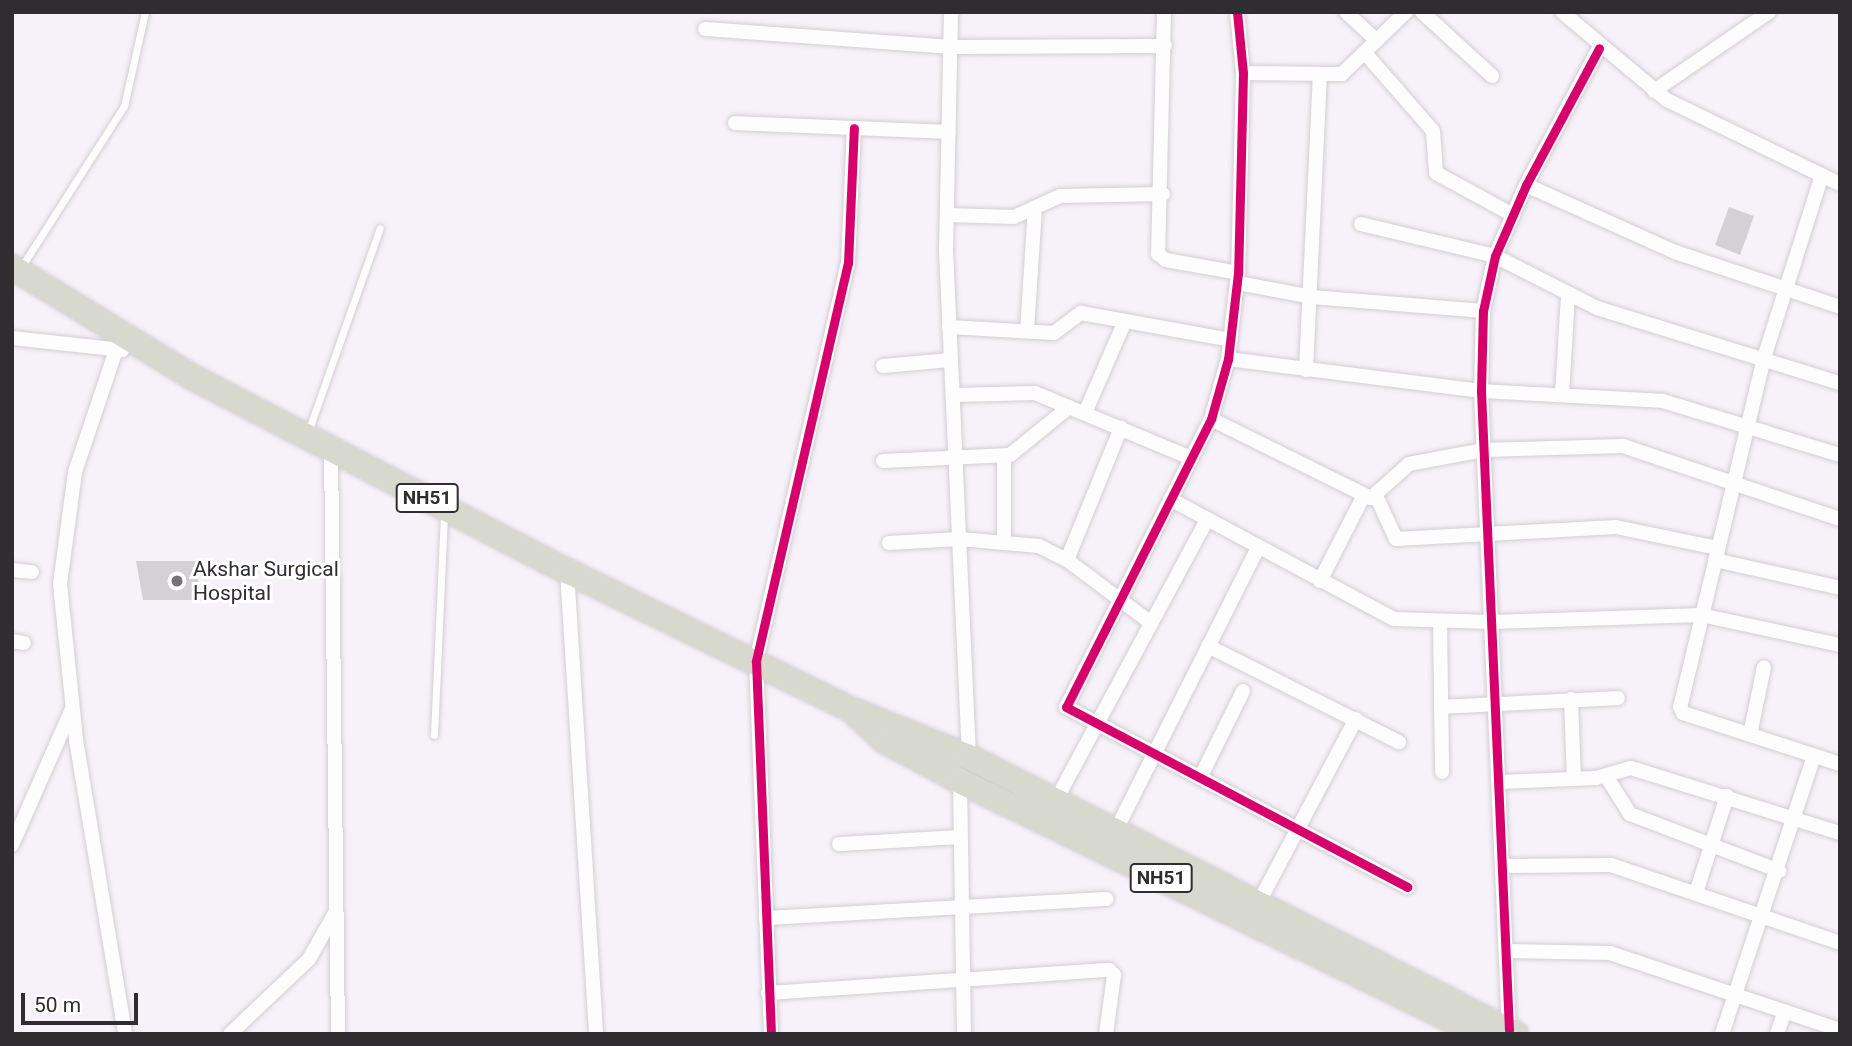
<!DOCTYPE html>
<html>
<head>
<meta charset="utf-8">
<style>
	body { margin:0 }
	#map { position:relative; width:1852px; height:1046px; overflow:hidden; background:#f7f2f9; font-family:Roboto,sans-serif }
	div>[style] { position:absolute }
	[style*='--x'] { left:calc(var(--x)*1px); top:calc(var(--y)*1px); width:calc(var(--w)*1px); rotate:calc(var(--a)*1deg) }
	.building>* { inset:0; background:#d4d0d6 }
	.roads { filter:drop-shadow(0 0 2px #d2ced3) drop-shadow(0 0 2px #d2ced3) }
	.lane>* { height:7px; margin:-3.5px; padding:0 3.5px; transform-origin:3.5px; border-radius:3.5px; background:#fefdfe }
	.street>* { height:14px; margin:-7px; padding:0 7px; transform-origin:7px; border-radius:7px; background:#fefdfe }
	.highway>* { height:24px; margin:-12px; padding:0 12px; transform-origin:12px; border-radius:12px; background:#d8d9ce }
	.cycleway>* { height:9px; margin:-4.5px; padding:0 4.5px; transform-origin:4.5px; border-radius:4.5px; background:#d6006c }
	.dots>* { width:19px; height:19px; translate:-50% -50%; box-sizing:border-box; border:4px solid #fff; border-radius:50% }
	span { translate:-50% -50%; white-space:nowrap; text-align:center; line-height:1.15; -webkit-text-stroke:6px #fff; paint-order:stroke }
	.shield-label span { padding:2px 5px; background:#fff; border:2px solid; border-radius:5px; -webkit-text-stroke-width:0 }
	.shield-label { font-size:19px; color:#302d31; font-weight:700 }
	.poi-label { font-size:21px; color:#302d31 }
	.left { translate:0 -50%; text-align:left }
	.frame { position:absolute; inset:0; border:14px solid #302d31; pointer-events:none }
	.scale { position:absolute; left:21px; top:993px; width:117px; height:32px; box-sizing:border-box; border:4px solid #302d31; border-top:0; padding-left:9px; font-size:21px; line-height:24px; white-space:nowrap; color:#302d31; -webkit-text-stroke:5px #fff; paint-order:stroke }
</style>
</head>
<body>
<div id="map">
	<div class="building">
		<i style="clip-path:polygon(1729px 207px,1754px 216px,1740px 255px,1715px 245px)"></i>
		<i style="clip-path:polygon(136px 561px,198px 561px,198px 600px,143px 600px)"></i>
	</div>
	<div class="roads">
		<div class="lane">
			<i style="--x:22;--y:266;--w:190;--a:-57.5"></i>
			<i style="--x:124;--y:106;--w:96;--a:-77.4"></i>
			<i style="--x:308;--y:432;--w:216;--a:-70.6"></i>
			<i style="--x:434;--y:735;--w:223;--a:-87.4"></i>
		</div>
		<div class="street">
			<i style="--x:951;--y:12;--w:238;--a:91.2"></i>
			<i style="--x:946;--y:250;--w:508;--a:87.4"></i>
			<i style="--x:1164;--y:12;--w:242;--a:91.4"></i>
			<i style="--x:1158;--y:254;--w:10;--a:37"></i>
			<i style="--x:1166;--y:260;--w:73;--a:10.2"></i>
			<i style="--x:1237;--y:12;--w:61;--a:84.4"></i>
			<i style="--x:1243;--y:73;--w:200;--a:91.4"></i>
			<i style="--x:1238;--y:273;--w:87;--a:96.6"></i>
			<i style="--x:1228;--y:359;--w:62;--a:105.8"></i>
			<i style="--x:1211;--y:419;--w:322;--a:116.7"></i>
			<i style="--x:1066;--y:707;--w:386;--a:27.8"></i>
			<i style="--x:1346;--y:12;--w:42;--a:43.1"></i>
			<i style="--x:1422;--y:12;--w:95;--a:42.4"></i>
			<i style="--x:1562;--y:12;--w:137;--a:40"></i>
			<i style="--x:1667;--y:100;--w:192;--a:25.9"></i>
			<i style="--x:705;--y:29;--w:247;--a:4.2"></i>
			<i style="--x:951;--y:47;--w:214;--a:-0.3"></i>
			<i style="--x:1365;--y:53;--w:103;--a:48.9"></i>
			<i style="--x:1433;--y:131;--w:42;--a:85.9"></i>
			<i style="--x:1436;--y:173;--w:88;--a:28.6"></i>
			<i style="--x:1243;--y:73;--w:99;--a:0.6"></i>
			<i style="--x:1342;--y:74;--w:89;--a:-44.1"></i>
			<i style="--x:1654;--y:91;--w:140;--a:-34.5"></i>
			<i style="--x:735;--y:123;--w:214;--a:2.4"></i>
			<i style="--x:1822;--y:175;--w:192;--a:107.6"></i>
			<i style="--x:1764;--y:358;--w:359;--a:103.5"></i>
			<i style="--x:1680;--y:707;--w:7;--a:63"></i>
			<i style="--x:1683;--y:713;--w:165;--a:18"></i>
			<i style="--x:1526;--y:185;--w:163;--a:24.2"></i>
			<i style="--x:1675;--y:252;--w:174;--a:18.4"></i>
			<i style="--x:948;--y:215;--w:66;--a:1.7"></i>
			<i style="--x:1014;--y:217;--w:51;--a:-24.5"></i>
			<i style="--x:1060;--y:196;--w:103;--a:-1.1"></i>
			<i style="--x:1361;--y:224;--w:138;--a:13.4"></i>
			<i style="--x:1495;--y:256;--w:114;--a:27"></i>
			<i style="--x:1597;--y:308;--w:254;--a:17.2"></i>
			<i style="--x:1238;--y:283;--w:75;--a:10.7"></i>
			<i style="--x:1312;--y:297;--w:172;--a:4.7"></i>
			<i style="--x:949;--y:327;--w:105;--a:3.3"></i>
			<i style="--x:1054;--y:333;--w:34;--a:-37"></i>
			<i style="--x:1081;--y:313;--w:152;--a:10.2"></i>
			<i style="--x:1027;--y:331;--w:124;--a:-86.3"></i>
			<i style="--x:12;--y:338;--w:111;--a:6.2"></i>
			<i style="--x:116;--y:350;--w:129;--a:108.6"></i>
			<i style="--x:75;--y:472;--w:113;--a:97.6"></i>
			<i style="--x:60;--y:584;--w:157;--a:84.1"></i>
			<i style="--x:76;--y:740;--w:298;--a:80.5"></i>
			<i style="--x:1228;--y:359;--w:255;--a:7.2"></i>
			<i style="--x:1481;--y:391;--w:182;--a:3.1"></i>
			<i style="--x:1663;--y:401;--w:185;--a:17"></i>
			<i style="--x:883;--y:366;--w:67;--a:-5.1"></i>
			<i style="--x:1306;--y:370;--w:294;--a:-87.3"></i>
			<i style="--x:1562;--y:394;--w:99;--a:-86.5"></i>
			<i style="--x:953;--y:395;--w:82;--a:-1.4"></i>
			<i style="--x:1035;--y:393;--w:169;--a:22.6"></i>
			<i style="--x:1085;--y:413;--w:100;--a:-66.5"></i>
			<i style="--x:1211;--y:419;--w:178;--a:26.3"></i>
			<i style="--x:1371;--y:498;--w:51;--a:-41.8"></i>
			<i style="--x:1409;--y:464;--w:75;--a:-10.7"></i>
			<i style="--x:1483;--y:450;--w:140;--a:-1.6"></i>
			<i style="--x:1623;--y:446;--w:229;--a:18.6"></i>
			<i style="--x:331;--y:447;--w:587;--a:89.32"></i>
			<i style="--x:1004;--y:456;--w:87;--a:90"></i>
			<i style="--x:883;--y:461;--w:127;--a:-2.7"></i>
			<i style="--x:1010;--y:455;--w:76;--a:-39.1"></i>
			<i style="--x:1377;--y:498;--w:45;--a:65.1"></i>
			<i style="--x:1396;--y:539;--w:220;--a:-3.1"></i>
			<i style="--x:1616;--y:527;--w:103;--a:11.7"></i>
			<i style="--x:1170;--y:499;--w:254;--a:28.2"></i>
			<i style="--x:1394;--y:619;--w:98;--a:1.8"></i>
			<i style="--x:1492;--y:622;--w:209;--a:-1.9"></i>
			<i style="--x:1701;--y:615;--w:142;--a:12.2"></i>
			<i style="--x:889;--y:543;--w:71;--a:-3.2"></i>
			<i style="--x:960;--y:539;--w:79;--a:5.1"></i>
			<i style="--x:1039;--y:546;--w:31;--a:27"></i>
			<i style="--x:1067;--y:560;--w:104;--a:36.8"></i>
			<i style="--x:1067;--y:560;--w:143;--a:-67.8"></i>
			<i style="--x:1715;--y:560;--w:128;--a:12.6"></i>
			<i style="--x:12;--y:570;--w:20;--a:6"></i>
			<i style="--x:567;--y:571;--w:464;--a:86.4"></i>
			<i style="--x:1320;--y:581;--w:94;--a:-62.9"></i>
			<i style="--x:1440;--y:621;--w:151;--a:89.2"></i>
			<i style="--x:12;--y:641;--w:12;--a:9"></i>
			<i style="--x:1208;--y:646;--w:214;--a:26.7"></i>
			<i style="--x:1571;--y:699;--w:80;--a:87.9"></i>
			<i style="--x:1441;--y:707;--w:177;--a:-2.9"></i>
			<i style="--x:1750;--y:735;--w:69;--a:-78.4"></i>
			<i style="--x:1606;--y:776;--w:45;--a:57.7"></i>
			<i style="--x:1630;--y:814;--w:160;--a:20.9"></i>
			<i style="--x:1200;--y:778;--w:97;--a:-63.7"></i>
			<i style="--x:960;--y:781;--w:253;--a:89.1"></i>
			<i style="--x:1500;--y:782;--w:96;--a:-2.4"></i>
			<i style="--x:1596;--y:778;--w:36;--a:-16"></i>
			<i style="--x:1631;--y:768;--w:219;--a:17.3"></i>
			<i style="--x:1055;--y:802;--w:320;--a:-61.7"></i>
			<i style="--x:1114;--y:834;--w:320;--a:-63.3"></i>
			<i style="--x:839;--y:844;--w:122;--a:-3.3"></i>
			<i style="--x:12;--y:845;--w:149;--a:-66.2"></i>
			<i style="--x:1503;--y:866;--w:108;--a:-0.5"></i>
			<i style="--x:1611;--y:865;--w:242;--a:18.8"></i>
			<i style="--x:1696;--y:893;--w:102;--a:-72.3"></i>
			<i style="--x:1259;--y:902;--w:207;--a:-62.1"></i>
			<i style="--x:766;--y:918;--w:341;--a:-3.2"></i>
			<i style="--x:1508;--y:951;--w:102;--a:1.1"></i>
			<i style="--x:1610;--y:953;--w:243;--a:18.5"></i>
			<i style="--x:768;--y:993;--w:342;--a:-3.9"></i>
			<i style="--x:1109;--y:970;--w:7;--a:45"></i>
			<i style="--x:1114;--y:975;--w:60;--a:97.7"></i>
			<i style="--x:1509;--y:1030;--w:640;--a:-92.51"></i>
			<i style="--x:1481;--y:391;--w:80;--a:-88.6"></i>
			<i style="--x:1483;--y:311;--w:56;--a:-77.7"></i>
			<i style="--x:1495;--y:256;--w:77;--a:-66.4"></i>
			<i style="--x:1526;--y:185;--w:155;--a:-61.9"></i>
			<i style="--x:230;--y:1034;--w:109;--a:-43.5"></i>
			<i style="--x:309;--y:959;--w:53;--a:-60.5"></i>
			<i style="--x:771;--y:1034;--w:373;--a:-92.3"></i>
			<i style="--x:756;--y:661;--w:408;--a:-77"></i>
			<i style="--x:848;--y:263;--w:135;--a:-87.5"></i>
			<i style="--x:1722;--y:1034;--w:293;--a:-71.7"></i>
			<i style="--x:1777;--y:1034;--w:24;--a:-71"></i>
		</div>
		<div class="highway">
			<i style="--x:12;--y:267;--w:211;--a:31.4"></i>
			<i style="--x:192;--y:377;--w:422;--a:27.4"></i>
			<i style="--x:567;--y:571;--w:317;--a:26"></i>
			<i style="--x:852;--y:710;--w:126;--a:21.9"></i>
			<i style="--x:969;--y:757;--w:613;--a:26.86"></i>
			<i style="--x:857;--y:715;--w:38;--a:43"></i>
			<i style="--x:885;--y:741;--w:85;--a:28.1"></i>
			<i style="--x:960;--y:781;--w:578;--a:25.94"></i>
		</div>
	</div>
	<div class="cycleway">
		<i style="--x:1237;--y:12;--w:61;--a:84.4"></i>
		<i style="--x:1243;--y:73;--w:200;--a:91.4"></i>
		<i style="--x:1238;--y:273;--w:87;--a:96.6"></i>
		<i style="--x:1228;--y:359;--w:62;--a:105.8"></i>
		<i style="--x:1211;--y:419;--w:322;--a:116.7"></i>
		<i style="--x:1066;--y:707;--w:386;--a:27.8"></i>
		<i style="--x:1509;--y:1030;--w:640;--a:-92.51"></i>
		<i style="--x:1481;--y:391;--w:80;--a:-88.6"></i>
		<i style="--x:1483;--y:311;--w:56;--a:-77.7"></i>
		<i style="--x:1495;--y:256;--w:77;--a:-66.4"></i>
		<i style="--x:1526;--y:185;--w:155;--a:-61.9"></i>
		<i style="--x:771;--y:1034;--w:373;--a:-92.3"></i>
		<i style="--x:756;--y:661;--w:408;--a:-77"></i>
		<i style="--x:848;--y:263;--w:135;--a:-87.5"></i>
	</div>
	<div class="dots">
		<i style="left:177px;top:581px;background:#767277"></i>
	</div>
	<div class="shield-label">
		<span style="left:427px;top:498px">NH51</span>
		<span style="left:1161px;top:878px">NH51</span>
	</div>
	<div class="poi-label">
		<span class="left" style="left:193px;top:581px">Akshar Surgical<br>Hospital</span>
	</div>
	<div class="frame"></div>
	<div class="scale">50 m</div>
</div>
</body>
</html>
